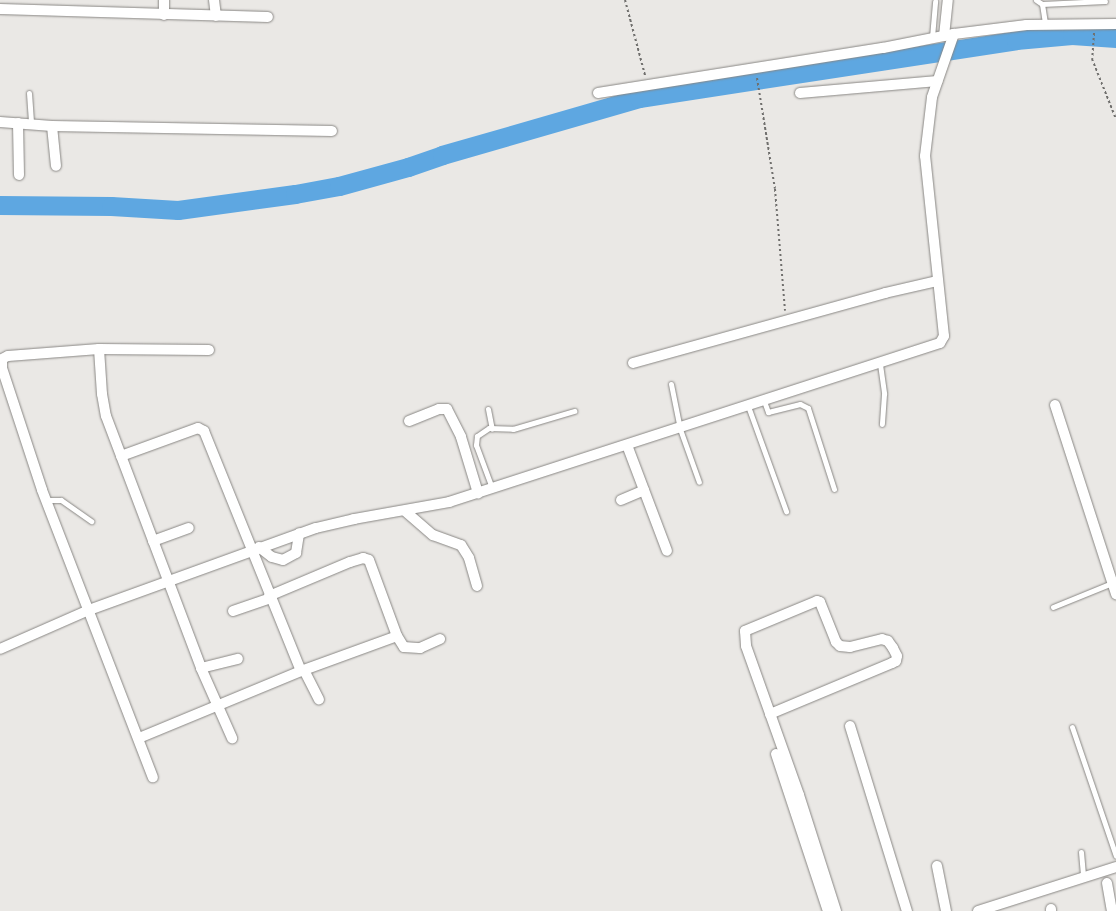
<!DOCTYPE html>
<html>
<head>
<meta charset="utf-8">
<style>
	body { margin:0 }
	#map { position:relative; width:1116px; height:911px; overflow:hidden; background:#eae8e5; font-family:"Roboto Serif",serif }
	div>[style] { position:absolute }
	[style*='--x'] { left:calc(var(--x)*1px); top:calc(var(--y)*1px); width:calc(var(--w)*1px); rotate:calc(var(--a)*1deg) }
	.river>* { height:19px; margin:-9.5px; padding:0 9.5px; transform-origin:9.5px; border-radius:9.5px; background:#5ea7e1 }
	.path>* { height:2px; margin-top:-1px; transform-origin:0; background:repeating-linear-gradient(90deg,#706f6d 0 2.5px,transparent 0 5px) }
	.roads { filter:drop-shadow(0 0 1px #898784) drop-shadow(0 0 1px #898784) }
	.service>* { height:5px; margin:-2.5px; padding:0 2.5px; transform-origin:2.5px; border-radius:2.5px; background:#fff }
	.minor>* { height:10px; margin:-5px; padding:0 5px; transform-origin:5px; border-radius:5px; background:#fff }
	span { translate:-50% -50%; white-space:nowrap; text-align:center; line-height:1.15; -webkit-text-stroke:4px #f7f6f2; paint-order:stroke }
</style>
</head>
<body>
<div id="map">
	<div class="river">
		<i style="--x:0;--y:205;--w:111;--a:0.5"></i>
		<i style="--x:111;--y:206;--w:67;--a:3.4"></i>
		<i style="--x:178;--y:210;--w:118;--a:-7.8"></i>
		<i style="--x:295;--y:194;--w:45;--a:-10.3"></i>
		<i style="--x:339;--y:186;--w:72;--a:-15.4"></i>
		<i style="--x:408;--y:167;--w:36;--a:-19"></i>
		<i style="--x:442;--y:155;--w:205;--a:-16.1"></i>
		<i style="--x:639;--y:98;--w:381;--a:-8.7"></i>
		<i style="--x:1016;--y:40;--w:56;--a:-5.1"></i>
		<i style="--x:1072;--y:35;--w:44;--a:3.9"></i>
	</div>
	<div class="path">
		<i style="--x:625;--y:0;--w:78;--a:75.1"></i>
		<i style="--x:1094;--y:33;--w:26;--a:94"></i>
		<i style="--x:1092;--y:59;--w:65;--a:68.2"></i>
		<i style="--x:757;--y:78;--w:112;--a:80.8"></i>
		<i style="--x:775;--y:189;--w:122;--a:85.3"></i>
	</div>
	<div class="roads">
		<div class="service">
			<i style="--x:1036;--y:0;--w:7;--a:34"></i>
			<i style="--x:1042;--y:4;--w:20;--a:81"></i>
			<i style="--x:1042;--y:4;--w:63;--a:-2.7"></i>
			<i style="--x:932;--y:37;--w:36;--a:-85"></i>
			<i style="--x:29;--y:93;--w:30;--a:86"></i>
			<i style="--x:880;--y:364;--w:30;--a:82"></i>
			<i style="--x:884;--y:394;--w:30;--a:94"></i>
			<i style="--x:671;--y:384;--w:46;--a:78.7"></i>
			<i style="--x:680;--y:429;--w:56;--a:70.3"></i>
			<i style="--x:764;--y:401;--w:12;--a:70"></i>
			<i style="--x:768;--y:412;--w:33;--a:-14"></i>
			<i style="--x:800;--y:404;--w:9;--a:27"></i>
			<i style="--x:808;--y:408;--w:85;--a:72.2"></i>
			<i style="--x:748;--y:406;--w:112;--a:70.1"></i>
			<i style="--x:488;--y:409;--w:20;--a:79"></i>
			<i style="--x:492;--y:488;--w:46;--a:-110.4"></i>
			<i style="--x:476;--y:445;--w:9;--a:-84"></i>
			<i style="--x:477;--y:436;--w:14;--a:-34"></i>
			<i style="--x:489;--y:428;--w:24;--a:2"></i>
			<i style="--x:513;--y:429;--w:64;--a:-16.4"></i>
			<i style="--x:46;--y:500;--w:15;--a:0"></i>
			<i style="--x:61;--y:500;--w:37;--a:35"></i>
			<i style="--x:1053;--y:607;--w:64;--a:-22.1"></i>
			<i style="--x:1072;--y:727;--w:136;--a:71.2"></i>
			<i style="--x:1081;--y:852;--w:25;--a:85"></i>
		</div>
		<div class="minor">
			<i style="--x:164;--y:0;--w:15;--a:90"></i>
			<i style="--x:214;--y:0;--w:16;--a:83"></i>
			<i style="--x:0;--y:9;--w:268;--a:1.7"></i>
			<i style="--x:944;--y:36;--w:36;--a:-84"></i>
			<i style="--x:598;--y:93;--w:289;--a:-9"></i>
			<i style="--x:883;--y:48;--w:72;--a:-11.2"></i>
			<i style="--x:800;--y:93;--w:138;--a:-5"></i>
			<i style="--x:0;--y:122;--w:52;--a:4.4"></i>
			<i style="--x:52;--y:126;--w:280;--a:1"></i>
			<i style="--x:18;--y:123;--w:52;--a:88.9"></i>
			<i style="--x:52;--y:126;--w:40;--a:84.3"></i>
			<i style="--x:99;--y:349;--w:45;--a:86.2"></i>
			<i style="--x:102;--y:394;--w:22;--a:80"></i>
			<i style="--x:106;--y:416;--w:269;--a:69.3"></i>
			<i style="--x:201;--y:668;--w:77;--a:66.1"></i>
			<i style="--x:0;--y:360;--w:9;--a:-27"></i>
			<i style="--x:8;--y:356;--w:91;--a:-4.4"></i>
			<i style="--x:99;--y:349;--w:110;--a:0.5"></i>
			<i style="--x:2;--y:360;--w:8;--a:90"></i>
			<i style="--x:2;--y:368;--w:128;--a:71.8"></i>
			<i style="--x:42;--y:490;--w:308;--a:68.9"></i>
			<i style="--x:633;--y:363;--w:262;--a:-15.5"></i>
			<i style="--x:885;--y:293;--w:53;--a:-13"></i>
			<i style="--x:1055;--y:405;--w:199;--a:72.1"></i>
			<i style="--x:409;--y:421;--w:32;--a:-22"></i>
			<i style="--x:439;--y:409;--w:8;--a:0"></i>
			<i style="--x:447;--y:409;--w:31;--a:63"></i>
			<i style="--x:461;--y:437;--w:59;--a:73.1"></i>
			<i style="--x:627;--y:445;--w:113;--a:69.3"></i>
			<i style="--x:121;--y:456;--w:82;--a:-20"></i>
			<i style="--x:198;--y:428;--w:7;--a:27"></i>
			<i style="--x:204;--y:431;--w:259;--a:68"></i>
			<i style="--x:621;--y:500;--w:25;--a:-23"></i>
			<i style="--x:405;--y:511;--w:37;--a:41"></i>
			<i style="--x:433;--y:535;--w:30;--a:20"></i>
			<i style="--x:461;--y:545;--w:15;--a:58"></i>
			<i style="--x:469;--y:558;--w:29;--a:74"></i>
			<i style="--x:153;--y:541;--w:38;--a:-20"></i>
			<i style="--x:259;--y:547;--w:16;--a:38"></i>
			<i style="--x:272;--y:557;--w:11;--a:15"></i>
			<i style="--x:283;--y:560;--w:15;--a:-28"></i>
			<i style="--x:296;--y:553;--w:20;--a:-81"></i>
			<i style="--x:269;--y:596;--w:88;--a:-22.8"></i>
			<i style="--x:350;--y:562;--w:14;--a:-17"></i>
			<i style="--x:363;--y:558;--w:6;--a:18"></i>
			<i style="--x:369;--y:560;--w:81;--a:69.8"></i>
			<i style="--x:397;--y:636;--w:13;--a:58"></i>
			<i style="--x:404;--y:647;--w:16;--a:4"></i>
			<i style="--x:420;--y:648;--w:22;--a:-24"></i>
			<i style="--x:233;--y:611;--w:40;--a:-18.9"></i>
			<i style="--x:0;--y:649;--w:97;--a:-23.7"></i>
			<i style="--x:89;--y:610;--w:241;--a:-19.9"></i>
			<i style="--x:316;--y:528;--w:39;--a:-13"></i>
			<i style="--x:354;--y:519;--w:97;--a:-10.1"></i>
			<i style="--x:449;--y:502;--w:516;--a:-17.94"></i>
			<i style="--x:940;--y:343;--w:8;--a:-60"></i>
			<i style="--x:944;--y:336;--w:181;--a:-96"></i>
			<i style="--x:925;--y:156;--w:59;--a:-83.2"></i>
			<i style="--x:932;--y:97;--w:67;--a:-70.8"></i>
			<i style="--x:954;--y:34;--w:73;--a:-7.1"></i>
			<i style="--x:1026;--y:25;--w:90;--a:-0.6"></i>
			<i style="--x:201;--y:668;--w:38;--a:-14"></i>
			<i style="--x:304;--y:670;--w:33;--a:63"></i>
			<i style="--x:770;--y:714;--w:132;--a:-22.7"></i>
			<i style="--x:892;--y:663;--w:4;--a:-27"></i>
			<i style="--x:896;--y:661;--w:5;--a:-79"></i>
			<i style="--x:897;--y:656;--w:9;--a:-117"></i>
			<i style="--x:893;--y:648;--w:9;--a:-126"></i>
			<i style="--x:888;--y:641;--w:6;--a:-162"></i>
			<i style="--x:882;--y:639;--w:33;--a:166"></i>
			<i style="--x:850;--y:647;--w:10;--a:-174"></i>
			<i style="--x:840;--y:646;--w:6;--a:-135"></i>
			<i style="--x:836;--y:642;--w:43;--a:-111.8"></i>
			<i style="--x:820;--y:602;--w:3;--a:-162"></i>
			<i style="--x:817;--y:601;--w:78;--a:157.4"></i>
			<i style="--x:745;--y:631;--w:15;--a:86"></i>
			<i style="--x:746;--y:646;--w:158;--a:70.4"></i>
			<i style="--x:799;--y:795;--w:122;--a:72.3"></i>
			<i style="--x:850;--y:726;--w:194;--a:72.9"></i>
			<i style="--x:139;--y:738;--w:175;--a:-22.5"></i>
			<i style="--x:301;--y:671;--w:102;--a:-20"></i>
			<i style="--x:776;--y:754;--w:165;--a:71.7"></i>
			<i style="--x:937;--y:866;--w:46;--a:78.7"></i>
			<i style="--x:1107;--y:883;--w:28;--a:80"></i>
			<i style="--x:1051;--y:909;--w:2;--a:90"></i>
			<i style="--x:978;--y:911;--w:145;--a:-17.7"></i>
		</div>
	</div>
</div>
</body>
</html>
